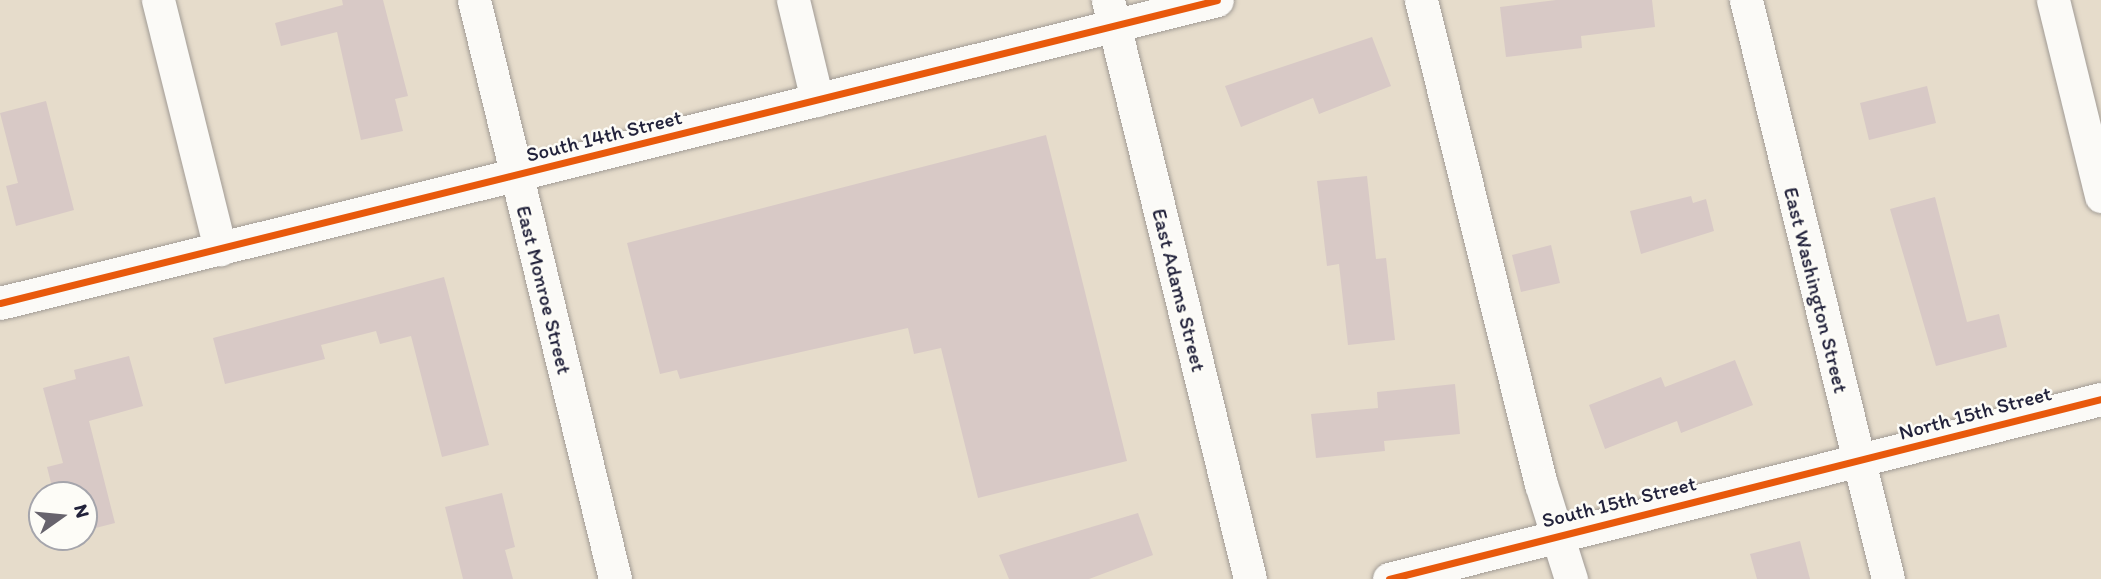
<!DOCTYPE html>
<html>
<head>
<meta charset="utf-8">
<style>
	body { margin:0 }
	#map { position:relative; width:2101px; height:579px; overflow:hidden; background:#e6dccb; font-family:Itim,sans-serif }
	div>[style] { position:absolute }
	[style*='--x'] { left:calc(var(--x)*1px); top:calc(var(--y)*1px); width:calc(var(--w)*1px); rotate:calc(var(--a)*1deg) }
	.building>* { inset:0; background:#d8c9c6 }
	.roads { filter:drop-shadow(0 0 2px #a19b95) drop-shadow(0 0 2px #a19b95) }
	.minor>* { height:33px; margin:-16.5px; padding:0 16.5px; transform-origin:16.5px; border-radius:16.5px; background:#fbfaf7 }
	.cycleway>* { height:7px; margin:-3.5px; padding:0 3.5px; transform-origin:3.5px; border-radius:3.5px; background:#e8590c }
	span { translate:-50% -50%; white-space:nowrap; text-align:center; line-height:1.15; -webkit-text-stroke:5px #fdfcf7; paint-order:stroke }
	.street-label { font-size:21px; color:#22223b }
	.north { position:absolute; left:28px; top:481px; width:70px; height:70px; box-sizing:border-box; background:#fdfcf7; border:2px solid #a5a5ac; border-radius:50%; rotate:75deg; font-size:19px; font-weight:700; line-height:28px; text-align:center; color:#22223b }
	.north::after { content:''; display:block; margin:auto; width:24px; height:32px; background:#67636d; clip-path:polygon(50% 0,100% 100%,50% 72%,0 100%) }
</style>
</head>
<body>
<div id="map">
	<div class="building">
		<i style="clip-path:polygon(342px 0,383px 0,408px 96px,395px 99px,403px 131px,361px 140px,337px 32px,281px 46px,275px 23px,343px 5px)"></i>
		<i style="clip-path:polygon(1556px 0,1652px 0,1655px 27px,1581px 36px,1582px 48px,1506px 57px,1500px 7px)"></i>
		<i style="clip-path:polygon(1372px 37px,1391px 86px,1319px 114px,1313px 98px,1241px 127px,1225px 86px)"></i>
		<i style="clip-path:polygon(1927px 86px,1936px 123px,1869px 140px,1860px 103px)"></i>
		<i style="clip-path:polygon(46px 101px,74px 210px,16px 226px,6px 186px,18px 183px,0 113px)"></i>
		<i style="clip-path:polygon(1046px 135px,1127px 461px,978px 498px,941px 348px,914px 354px,908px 328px,680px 379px,677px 370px,660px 374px,627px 243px)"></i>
		<i style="clip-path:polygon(1367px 176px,1376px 259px,1386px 258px,1395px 340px,1348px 345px,1339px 264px,1327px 266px,1317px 181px)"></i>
		<i style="clip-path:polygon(1691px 196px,1693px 203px,1706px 199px,1714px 231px,1641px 254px,1630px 211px)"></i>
		<i style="clip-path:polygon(1935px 197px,1967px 322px,1999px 314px,2007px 347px,1936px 366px,1890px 209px)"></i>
		<i style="clip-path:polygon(1551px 245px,1560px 283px,1521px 292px,1512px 255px)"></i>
		<i style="clip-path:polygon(444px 277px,489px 445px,442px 457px,411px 336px,380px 344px,376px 331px,321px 345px,325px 359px,225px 384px,213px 338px)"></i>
		<i style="clip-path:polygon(129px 356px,143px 406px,89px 421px,115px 523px,84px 531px,84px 495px,54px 495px,47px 467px,63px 463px,43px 388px,76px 379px,74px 370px)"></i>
		<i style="clip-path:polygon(1735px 360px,1753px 405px,1681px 433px,1677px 421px,1605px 449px,1589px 405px,1661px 377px,1665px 387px)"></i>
		<i style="clip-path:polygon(1455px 384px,1460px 434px,1384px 441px,1385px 451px,1316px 458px,1311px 414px,1378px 408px,1377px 392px)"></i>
		<i style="clip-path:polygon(502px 493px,515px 547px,505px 550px,513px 579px,463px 579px,445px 507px)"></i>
		<i style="clip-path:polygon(1138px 513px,1153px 555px,1089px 579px,1009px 579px,999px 555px)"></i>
		<i style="clip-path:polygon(1800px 541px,1810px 579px,1757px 579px,1750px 554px)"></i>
	</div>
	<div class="roads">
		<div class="minor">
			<i style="--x:158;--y:0;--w:257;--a:76"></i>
			<i style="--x:474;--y:0;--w:596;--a:76.31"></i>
			<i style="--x:793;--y:0;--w:103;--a:76.5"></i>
			<i style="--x:1108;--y:0;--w:596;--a:76.22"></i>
			<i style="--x:1421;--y:0;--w:499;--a:76.1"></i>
			<i style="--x:1541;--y:484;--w:100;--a:72.5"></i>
			<i style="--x:1746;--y:0;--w:596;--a:76.22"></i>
			<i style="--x:2053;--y:0;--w:202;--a:76.2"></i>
			<i style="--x:0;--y:303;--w:1254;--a:-13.98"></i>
			<i style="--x:1389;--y:579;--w:734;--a:-14.19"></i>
		</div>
	</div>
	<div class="cycleway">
		<i style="--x:0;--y:303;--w:1254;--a:-13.98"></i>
		<i style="--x:1389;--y:579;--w:734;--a:-14.19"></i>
	</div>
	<div class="street-label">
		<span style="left:604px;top:136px;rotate:-14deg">South 14th Street</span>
		<span style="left:544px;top:290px;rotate:76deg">East Monroe Street</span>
		<span style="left:1179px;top:290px;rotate:76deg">East Adams Street</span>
		<span style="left:1816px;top:290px;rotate:76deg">East Washington Street</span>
		<span style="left:1975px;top:413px;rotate:-15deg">North 15th Street</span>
		<span style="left:1619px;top:502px;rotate:-14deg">South 15th Street</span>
	</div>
	<div class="north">N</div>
</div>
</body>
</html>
